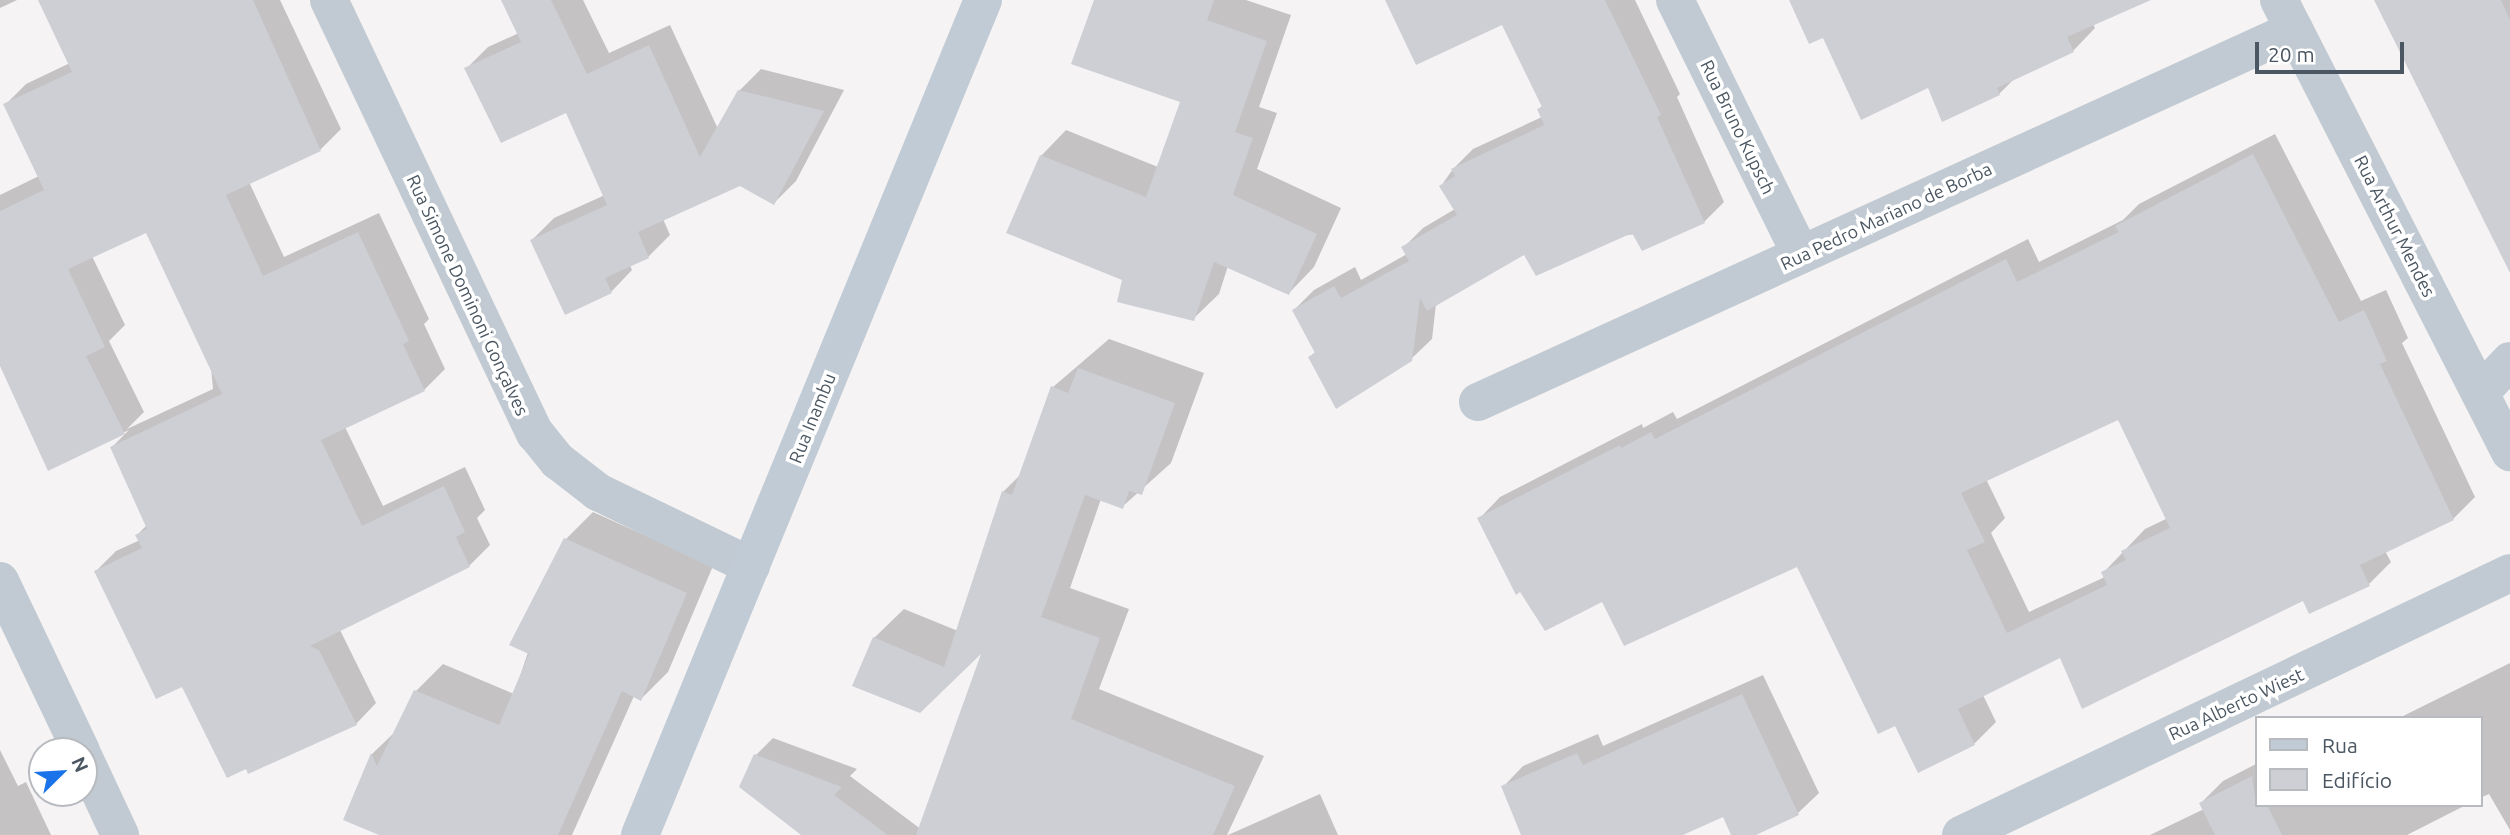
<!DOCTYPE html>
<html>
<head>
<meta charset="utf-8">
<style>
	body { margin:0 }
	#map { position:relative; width:2510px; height:835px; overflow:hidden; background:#f5f3f3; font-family:Ubuntu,sans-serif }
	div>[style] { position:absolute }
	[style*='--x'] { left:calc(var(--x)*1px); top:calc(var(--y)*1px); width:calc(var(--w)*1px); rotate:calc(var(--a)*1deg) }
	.shadow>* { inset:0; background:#0003 }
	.building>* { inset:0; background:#cdcfd5 }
	.street>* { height:38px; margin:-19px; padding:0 19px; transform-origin:19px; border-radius:19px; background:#c1cad2 }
	.secondary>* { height:38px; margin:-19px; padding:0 19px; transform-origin:19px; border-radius:19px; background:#c1cbd6 }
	span { translate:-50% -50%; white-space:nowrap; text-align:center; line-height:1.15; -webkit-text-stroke:7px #fff; paint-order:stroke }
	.street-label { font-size:18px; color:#4a5661 }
	.legend { position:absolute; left:2255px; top:716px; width:228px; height:91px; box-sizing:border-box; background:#fff; border:2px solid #b7bbc0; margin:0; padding:9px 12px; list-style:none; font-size:21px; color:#4a5661 }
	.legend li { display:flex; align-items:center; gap:14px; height:35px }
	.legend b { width:35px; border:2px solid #b7bbc0 }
	.north { position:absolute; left:28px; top:737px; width:70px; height:70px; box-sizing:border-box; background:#fff; border:2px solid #b7bbc0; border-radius:50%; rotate:66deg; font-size:19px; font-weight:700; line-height:28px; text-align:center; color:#4a5661 }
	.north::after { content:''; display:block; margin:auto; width:24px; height:32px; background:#1a73e8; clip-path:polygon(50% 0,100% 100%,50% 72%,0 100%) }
	.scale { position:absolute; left:2255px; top:42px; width:149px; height:32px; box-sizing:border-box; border:4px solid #4a5661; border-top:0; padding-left:9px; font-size:21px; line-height:24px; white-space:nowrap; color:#4a5661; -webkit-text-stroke:5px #fff; paint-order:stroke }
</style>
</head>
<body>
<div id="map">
	<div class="shadow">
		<i style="clip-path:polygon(0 0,17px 0,0 8px)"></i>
		<i style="clip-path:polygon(evenodd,40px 0,280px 0,341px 129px,320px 150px,249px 182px,284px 257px,379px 213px,429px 319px,424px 324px,445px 369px,424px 390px,345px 427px,383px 506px,465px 467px,485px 510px,477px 518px,490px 545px,469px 566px,340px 630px,376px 703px,356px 724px,183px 685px,96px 571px,116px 551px,140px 540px,137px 535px,147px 525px,112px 447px,129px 430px,49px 468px,0 363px,0 195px,39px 176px,5px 105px,26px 84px,70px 63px,40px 0,147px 230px,211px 366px,213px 389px,127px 429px,144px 412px,109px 341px,125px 325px,92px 256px,147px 230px)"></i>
		<i style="clip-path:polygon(503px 0,583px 0,609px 53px,670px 25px,718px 129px,739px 91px,761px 69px,844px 90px,796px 181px,774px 203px,741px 184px,663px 219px,670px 235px,648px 257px,630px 265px,632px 270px,611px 292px,532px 240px,554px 218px,605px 195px,567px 111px,466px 69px,488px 47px,519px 33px)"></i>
		<i style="clip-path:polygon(1096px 0,1246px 0,1291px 15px,1259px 107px,1277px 113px,1257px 169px,1341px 208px,1314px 267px,1289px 293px,1228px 266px,1219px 294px,1193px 319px,1124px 279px,1041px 156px,1066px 130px,1158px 167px,1182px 101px)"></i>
		<i style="clip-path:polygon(1387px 0,1635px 0,1680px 94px,1677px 97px,1724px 202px,1704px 222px,1524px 253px,1436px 304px,1432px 339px,1411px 359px,1310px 357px,1316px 351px,1294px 310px,1314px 290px,1355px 267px,1361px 280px,1407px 254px,1403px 248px,1423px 228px,1455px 209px,1441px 186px,1453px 169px,1473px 149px,1542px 117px,1539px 109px,1543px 105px,1503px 22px)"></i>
		<i style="clip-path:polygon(1790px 0,2147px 0,2093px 24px,2095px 28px,2073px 51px,2014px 79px,1999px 94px,1928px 86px,1824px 35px)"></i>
		<i style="clip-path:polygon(2375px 0,2510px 0,2510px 221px)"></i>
		<i style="clip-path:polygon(evenodd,2275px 134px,2361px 301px,2386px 290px,2408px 338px,2402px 343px,2475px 497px,2453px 519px,2385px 551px,2391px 562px,2369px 584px,2061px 655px,1983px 695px,1996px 722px,1974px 744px,1896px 724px,1798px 565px,1602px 600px,1479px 519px,1500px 497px,1642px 424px,1643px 428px,1673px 412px,1677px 419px,2028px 239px,2039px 262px,2123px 220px,2139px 204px,2275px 134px,2119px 417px,2168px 518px,2145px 529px,2103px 573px,2105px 577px,2029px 612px,1991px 533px,2005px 518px,1986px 479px,2119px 417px)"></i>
		<i style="clip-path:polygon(1109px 339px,1204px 373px,1171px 463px,1122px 507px,1101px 499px,1070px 588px,1129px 609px,1099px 689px,1264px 756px,1227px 835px,956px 835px,985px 647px,919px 711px,874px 638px,904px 609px,958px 631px,1003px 492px,1022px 473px,1053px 387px)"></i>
		<i style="clip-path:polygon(593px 512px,713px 566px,668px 672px,641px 699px,634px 696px,572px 835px,384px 835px,345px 819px,372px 754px,397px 730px,416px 691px,443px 664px,514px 694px,566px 539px)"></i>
		<i style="clip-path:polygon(2510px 663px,2510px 830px,2489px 794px,2480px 798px,2480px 718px,2399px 718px)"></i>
		<i style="clip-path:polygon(1763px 675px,1819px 793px,1798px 813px,1752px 835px,1733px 835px,1724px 815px,1676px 835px,1523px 835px,1503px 787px,1523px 766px,1598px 734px,1603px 746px)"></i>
		<i style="clip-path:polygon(773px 738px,857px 769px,850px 776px,922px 830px,918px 835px,806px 835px,756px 755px)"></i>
		<i style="clip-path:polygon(0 750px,18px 786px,26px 782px,51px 835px,0 835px)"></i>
		<i style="clip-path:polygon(2256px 764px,2256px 805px,2466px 805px,2407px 835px,2150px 835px,2204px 809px,2201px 803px,2223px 781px)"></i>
		<i style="clip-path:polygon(1320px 794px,1338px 835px,1228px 835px)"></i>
	</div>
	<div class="building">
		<i style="clip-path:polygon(38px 0,253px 0,321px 151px,226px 195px,263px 276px,358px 232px,409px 341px,403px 344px,425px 391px,321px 440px,362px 526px,444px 486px,465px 532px,456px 537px,470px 567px,310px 646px,319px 650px,357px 725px,248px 774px,246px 769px,227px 778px,182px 687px,156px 699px,94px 571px,142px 548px,135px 535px,147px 529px,110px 447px,222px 394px,146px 233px,68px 269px,105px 347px,86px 356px,125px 434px,48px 471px,0 366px,0 211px,44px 190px,3px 104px,72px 72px)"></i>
		<i style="clip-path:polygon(501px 0,551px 0,587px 74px,649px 45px,700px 157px,738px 90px,824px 111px,774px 205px,740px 186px,638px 232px,649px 258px,605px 278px,612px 293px,565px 315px,530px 240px,607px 205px,566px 113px,501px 143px,464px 68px,521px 42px)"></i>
		<i style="clip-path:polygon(1094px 0,1214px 0,1207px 20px,1267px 41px,1235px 132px,1253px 138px,1233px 195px,1317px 234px,1289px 295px,1214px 262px,1194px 321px,1117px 302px,1122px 280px,1006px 233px,1040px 155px,1146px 197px,1180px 102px,1071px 64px)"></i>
		<i style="clip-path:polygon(1385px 0,1605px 0,1661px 115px,1657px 117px,1705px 223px,1642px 251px,1632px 233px,1536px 276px,1524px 255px,1427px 311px,1420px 298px,1412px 361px,1336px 409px,1308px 357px,1315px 353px,1292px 310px,1334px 286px,1341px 298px,1409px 261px,1401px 247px,1457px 215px,1439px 186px,1455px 176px,1451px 169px,1544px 125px,1537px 109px,1542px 107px,1502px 25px,1416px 65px)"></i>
		<i style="clip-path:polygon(1789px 0,2151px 0,2067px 37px,2074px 52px,1997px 88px,2000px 95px,1942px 122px,1928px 88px,1861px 120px,1823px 38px,1809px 44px)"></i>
		<i style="clip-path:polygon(2374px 0,2501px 0,2510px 20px,2510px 273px)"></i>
		<i style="clip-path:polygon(evenodd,2253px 154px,2339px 322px,2364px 310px,2387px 361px,2380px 364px,2454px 520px,2360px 565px,2370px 586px,2309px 614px,2303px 601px,2082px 709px,2060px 658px,1958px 709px,1975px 745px,1918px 773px,1895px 726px,1878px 734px,1797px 567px,1624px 646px,1602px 602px,1545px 631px,1520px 592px,1516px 595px,1477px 518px,1620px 445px,1621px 448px,1651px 432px,1655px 439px,2006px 259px,2017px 282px,2119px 232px,2115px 226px,2253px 154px,2118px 420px,2170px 528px,2121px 551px,2126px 560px,2101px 572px,2107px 585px,2007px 633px,1967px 550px,1985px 542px,1961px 493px,2118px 420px)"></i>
		<i style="clip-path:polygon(1078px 368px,1175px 403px,1142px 495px,1129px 491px,1123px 509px,1085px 495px,1041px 617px,1100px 638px,1071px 719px,1235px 786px,1213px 835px,916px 835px,981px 654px,920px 713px,852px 686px,873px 637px,944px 667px,1002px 491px,1012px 495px,1051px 386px,1068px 393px)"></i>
		<i style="clip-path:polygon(564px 538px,687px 593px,641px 701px,622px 691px,558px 835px,379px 835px,343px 820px,371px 753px,377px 766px,414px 690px,499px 725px,529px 654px,509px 645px)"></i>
		<i style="clip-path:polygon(1742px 694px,1799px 815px,1756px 835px,1731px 835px,1723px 817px,1683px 835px,1521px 835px,1501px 786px,1577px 753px,1583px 765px)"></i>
		<i style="clip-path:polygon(754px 754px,842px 787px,834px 795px,888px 835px,801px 835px,739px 787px)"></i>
		<i style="clip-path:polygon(2252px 776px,2256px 805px,2267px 805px,2282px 835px,2215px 835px,2199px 803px)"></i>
	</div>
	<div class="street">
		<i style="--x:329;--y:0;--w:480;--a:64.6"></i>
		<i style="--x:535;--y:433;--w:36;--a:51"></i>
		<i style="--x:558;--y:461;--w:51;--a:37.8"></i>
		<i style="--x:598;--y:492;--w:170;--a:25.8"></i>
		<i style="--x:1675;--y:0;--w:284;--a:63.7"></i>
		<i style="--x:2279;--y:0;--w:508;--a:62.93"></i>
		<i style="--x:2480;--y:393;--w:44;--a:-46.8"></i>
		<i style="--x:1478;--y:402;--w:897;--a:-24.51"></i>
		<i style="--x:0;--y:581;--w:188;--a:64.5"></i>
		<i style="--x:84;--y:758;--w:85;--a:64.9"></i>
		<i style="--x:1961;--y:835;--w:608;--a:-25.51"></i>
	</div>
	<div class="secondary">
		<i style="--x:640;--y:835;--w:903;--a:-67.67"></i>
	</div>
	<div class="street-label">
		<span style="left:1738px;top:127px;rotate:64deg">Rua Bruno Kupsch</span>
		<span style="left:1886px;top:216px;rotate:-25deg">Rua Pedro Mariano de Borba</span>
		<span style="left:2395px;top:226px;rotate:63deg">Rua Arthur Mendes</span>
		<span style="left:468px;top:295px;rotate:65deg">Rua Simone Dominoni Gonçalves</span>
		<span style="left:812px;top:418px;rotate:-68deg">Rua Inambu</span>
		<span style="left:2236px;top:704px;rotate:-25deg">Rua Alberto Wiest</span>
	</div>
	<ul class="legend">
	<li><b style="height:9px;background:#c1cbd6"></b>Rua</li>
	<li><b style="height:19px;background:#cdcfd5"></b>Edifício</li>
	</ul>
	<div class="north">N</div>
	<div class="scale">20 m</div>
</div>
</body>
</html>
